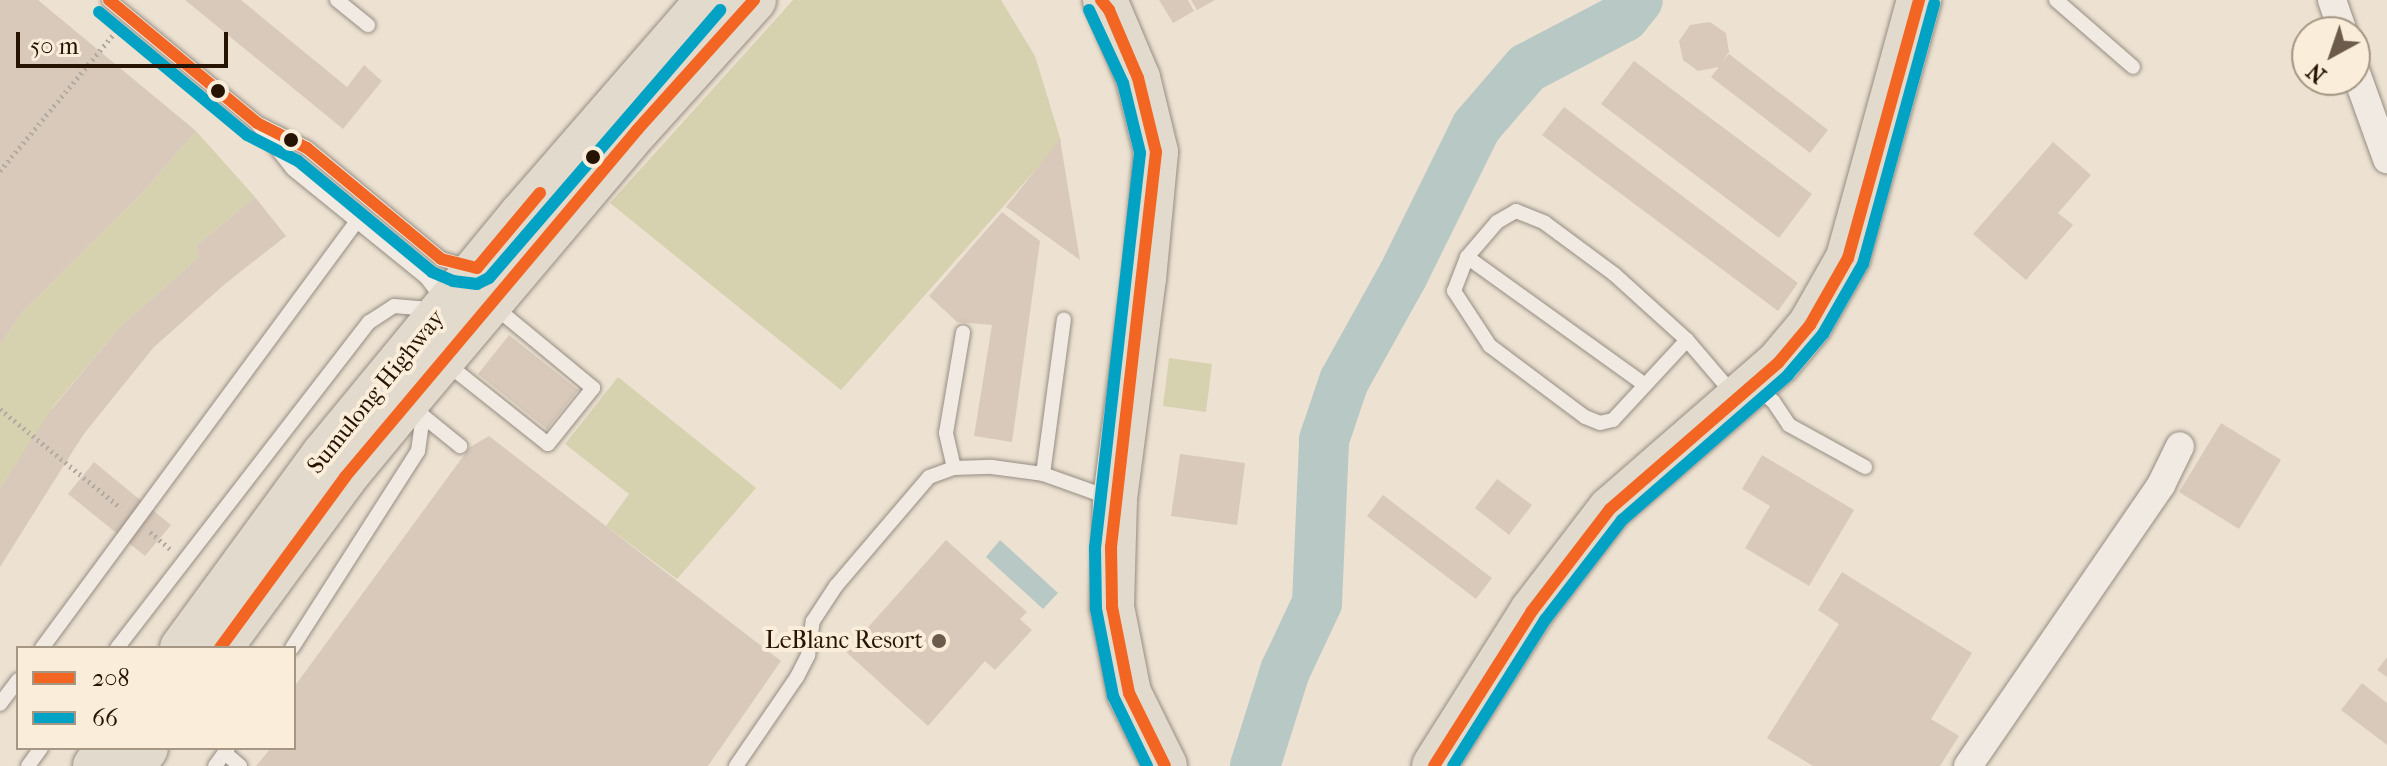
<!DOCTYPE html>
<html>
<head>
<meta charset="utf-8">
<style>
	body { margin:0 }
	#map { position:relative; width:2387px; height:766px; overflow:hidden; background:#ede2d2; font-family:"IM FELL French Canon",serif }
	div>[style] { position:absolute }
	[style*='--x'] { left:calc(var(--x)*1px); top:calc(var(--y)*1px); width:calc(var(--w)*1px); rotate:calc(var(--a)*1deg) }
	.green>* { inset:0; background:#d6d1af }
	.water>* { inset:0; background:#b8c8c5 }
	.river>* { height:50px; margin:-25px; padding:0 25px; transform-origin:25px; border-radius:25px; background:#b8c8c5 }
	.building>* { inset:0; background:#d8c9bb }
	.path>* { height:5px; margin-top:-2.5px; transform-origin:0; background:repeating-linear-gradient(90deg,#b2aba2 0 2px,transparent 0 6px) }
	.roads { filter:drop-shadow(0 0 2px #968d82) drop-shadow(0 0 2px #968d82) }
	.lane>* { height:14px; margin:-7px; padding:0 7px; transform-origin:7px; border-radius:7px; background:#f0eae2 }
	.street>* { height:28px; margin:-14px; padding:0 14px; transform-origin:14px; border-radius:14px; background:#f0eae2 }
	.primary>* { height:44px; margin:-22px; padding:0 22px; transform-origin:22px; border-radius:22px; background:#e2dacd }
	.bus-1>* { height:12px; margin:-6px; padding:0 6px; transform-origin:6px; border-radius:6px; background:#f26522 }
	.bus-2>* { height:12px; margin:-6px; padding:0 6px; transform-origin:6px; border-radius:6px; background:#02a2c4 }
	.dots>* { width:22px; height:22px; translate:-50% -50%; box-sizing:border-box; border:4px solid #faeedb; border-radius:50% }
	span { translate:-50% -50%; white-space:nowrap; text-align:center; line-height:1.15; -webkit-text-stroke:8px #faeedb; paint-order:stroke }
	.street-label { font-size:24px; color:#271302 }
	.poi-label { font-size:24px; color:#271302 }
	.right { translate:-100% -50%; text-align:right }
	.legend { position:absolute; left:16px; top:646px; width:280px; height:104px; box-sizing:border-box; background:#faeedb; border:2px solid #a69684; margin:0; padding:10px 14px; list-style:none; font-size:24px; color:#271302 }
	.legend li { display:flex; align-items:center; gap:16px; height:40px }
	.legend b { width:40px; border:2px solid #a69684 }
	.north { position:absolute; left:2291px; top:16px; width:80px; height:80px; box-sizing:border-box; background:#faeedb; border:2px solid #a69684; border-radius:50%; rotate:220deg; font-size:22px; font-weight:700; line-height:32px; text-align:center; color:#271302 }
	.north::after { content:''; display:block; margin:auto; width:28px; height:36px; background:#6c5b4b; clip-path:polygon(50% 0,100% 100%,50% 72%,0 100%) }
	.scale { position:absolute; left:16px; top:32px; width:212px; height:36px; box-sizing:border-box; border:4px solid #271302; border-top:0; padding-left:10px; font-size:24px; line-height:28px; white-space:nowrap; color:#271302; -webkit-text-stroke:6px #faeedb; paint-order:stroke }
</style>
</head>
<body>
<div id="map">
	<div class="green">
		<i style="clip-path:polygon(793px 0,1001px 0,1035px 56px,1061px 141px,841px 390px,610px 203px)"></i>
		<i style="clip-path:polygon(196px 131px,255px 197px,196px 246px,199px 257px,120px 327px,51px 409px,83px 435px,50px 486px,18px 461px,0 488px,0 345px,23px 311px,141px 194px)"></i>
		<i style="clip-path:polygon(1169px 358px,1212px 364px,1206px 412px,1163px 406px)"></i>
		<i style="clip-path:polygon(618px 377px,756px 488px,677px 579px,606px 526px,629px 494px,565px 444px)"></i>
	</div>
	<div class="water">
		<i style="clip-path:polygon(1000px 540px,1058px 593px,1043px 609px,986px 557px)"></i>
	</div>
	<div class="river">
		<i style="--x:1255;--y:766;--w:100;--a:-72.5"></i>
		<i style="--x:1285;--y:671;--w:75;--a:-64.8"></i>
		<i style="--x:1317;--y:603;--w:163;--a:-87.5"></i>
		<i style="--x:1324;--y:440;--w:62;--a:-71.3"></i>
		<i style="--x:1344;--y:381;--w:121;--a:-60.9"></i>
		<i style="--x:1403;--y:275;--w:165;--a:-63.7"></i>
		<i style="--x:1476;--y:127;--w:78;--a:-49.2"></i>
		<i style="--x:1527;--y:68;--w:110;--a:-27.7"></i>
		<i style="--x:1624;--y:17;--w:22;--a:-51"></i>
	</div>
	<div class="building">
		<i style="clip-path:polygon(0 0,38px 0,196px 131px,141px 194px,23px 311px,0 345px)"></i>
		<i style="clip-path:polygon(185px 0,241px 0,347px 87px,364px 65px,382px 81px,343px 129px)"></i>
		<i style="clip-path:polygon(1159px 0,1188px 0,1194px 11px,1173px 23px)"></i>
		<i style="clip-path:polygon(1191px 0,1215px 0,1197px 10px)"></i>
		<i style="clip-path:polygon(1710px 22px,1726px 33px,1729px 52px,1722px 62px,1729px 54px,1828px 130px,1810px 153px,1711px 77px,1719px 67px,1698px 71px,1683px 60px,1679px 41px,1690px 25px)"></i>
		<i style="clip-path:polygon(1634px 61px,1812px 194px,1779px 238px,1601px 104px)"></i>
		<i style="clip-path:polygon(1564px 107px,1798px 283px,1778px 311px,1542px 135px)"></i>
		<i style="clip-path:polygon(1060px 139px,1080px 260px,1006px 207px)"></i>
		<i style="clip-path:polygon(2053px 142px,2091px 175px,2058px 213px,2073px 225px,2026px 280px,1973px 234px)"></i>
		<i style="clip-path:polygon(255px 197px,286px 236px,225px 284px,154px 347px,83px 435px,0 567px,0 488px,51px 410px,120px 327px,199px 257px,196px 246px)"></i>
		<i style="clip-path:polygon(1002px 212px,1040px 241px,1012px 442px,974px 436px,992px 325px,957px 322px,929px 296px)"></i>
		<i style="clip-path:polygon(509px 335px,578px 390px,547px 429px,478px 374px)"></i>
		<i style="clip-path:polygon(2221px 423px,2281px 460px,2239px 529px,2179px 492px)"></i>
		<i style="clip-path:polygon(489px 436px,781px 661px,708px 766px,256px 766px,271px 748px,294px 748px,294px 687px,470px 447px)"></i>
		<i style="clip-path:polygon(1180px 454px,1245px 463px,1237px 525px,1171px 516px)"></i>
		<i style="clip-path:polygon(1762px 455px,1854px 510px,1809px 586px,1745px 548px,1770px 506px,1742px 489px)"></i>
		<i style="clip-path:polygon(94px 462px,171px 525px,145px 556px,68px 494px)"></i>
		<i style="clip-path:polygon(1497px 479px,1532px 505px,1509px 535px,1475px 508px)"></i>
		<i style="clip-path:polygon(1383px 495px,1492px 578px,1476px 599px,1367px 516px)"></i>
		<i style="clip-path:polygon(946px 540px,1027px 612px,1020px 619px,1032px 630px,995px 670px,985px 661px,928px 726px,846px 652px)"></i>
		<i style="clip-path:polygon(1842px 572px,1972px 653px,1931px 719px,1959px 736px,1940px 766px,1813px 766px,1767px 738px,1839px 624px,1818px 610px)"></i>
		<i style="clip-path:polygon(2387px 657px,2387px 677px,2377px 670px)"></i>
		<i style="clip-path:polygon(2362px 683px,2387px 703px,2387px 745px,2341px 710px)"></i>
	</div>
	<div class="path">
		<i style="--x:0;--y:171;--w:185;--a:-50.3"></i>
		<i style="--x:0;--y:409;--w:156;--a:39.3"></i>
		<i style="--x:150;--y:532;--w:26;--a:40"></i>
	</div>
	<div class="roads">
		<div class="lane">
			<i style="--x:109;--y:0;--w:192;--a:39.7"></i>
			<i style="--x:257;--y:123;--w:58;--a:52"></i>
			<i style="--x:293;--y:169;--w:173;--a:39.1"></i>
			<i style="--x:427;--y:278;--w:20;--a:53"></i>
			<i style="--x:439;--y:294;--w:16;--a:83"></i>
			<i style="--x:441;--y:310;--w:47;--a:-175.1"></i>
			<i style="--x:394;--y:306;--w:30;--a:147"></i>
			<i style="--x:369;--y:322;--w:412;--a:127.7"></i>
			<i style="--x:337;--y:0;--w:40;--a:39"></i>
			<i style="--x:2056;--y:0;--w:102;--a:41"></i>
			<i style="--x:261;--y:125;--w:51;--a:26.6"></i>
			<i style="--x:307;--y:148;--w:174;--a:39.6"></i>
			<i style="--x:441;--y:259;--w:29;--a:16"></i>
			<i style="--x:1467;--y:257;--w:219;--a:35.7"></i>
			<i style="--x:1687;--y:340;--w:109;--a:132.8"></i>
			<i style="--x:1613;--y:420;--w:13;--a:167"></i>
			<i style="--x:1600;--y:423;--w:16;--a:-158"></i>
			<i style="--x:1585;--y:417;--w:119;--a:-143.2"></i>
			<i style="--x:1490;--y:346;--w:66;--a:-123.2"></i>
			<i style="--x:1454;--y:291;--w:36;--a:-69"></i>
			<i style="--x:1467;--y:257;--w:46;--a:-49.4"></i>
			<i style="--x:1497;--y:222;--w:22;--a:-30"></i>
			<i style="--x:1516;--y:211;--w:31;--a:22"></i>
			<i style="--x:1545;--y:223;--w:86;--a:36.5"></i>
			<i style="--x:1614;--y:274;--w:98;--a:42.1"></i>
			<i style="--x:1687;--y:340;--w:72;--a:49.5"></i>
			<i style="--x:446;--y:363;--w:130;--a:38.5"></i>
			<i style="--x:548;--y:444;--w:72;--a:-51.2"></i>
			<i style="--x:593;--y:388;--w:129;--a:-140.4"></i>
			<i style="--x:1758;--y:389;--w:19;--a:39"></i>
			<i style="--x:1773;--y:401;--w:29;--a:56"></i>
			<i style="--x:1789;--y:425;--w:87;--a:28.9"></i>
			<i style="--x:423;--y:416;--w:48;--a:39"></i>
			<i style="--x:954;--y:468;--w:36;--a:-103"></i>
			<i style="--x:946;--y:433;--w:102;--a:-80.4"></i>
			<i style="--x:1043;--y:474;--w:156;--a:-82.3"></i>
			<i style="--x:42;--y:648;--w:531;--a:-53.58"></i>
			<i style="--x:292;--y:648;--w:234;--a:-57.4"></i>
			<i style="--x:418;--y:451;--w:35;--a:-82"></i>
			<i style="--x:423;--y:416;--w:18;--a:-124"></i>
			<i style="--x:0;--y:704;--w:30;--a:-53"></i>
			<i style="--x:225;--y:753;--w:20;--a:41"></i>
			<i style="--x:28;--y:766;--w:22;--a:-54"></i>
			<i style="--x:215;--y:766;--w:22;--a:-54"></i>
			<i style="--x:736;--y:766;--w:108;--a:-55.6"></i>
			<i style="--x:797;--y:677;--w:25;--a:-63"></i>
			<i style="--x:808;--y:655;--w:34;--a:-82"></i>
			<i style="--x:813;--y:621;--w:42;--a:-56.7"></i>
			<i style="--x:836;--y:586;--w:143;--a:-49.5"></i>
			<i style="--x:929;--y:477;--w:27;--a:-20"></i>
			<i style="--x:954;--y:468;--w:38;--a:-2"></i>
			<i style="--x:992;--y:467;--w:51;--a:7.8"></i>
			<i style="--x:1043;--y:474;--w:71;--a:19.7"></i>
		</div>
		<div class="street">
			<i style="--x:2332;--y:0;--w:34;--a:71"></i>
			<i style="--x:2355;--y:70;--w:95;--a:70.2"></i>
			<i style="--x:1968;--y:766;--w:341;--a:-55.5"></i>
			<i style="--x:2161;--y:485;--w:43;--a:-64"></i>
		</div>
		<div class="primary">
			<i style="--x:1105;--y:0;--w:85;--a:67.1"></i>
			<i style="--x:1138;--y:78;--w:76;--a:76.3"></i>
			<i style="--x:1156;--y:152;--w:127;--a:95.4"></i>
			<i style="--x:1144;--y:278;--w:223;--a:97.5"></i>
			<i style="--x:1115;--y:499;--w:108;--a:91.6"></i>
			<i style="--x:1112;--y:607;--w:88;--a:78.8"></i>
			<i style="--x:1129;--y:693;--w:81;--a:63.7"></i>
			<i style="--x:182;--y:648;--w:240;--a:-53.8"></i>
			<i style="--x:324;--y:454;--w:310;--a:-50.5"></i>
			<i style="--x:521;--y:215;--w:285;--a:-49"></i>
			<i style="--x:220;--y:648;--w:212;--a:-53.8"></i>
			<i style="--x:345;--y:477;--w:104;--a:-50.5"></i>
			<i style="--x:411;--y:397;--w:350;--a:-49.8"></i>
			<i style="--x:637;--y:130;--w:175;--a:-48"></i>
			<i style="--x:95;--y:766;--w:23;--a:-52"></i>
			<i style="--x:133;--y:766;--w:22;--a:-54"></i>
			<i style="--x:1434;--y:766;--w:183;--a:-57.7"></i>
			<i style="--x:1532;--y:611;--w:128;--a:-52.6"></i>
			<i style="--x:1610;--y:509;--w:223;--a:-41"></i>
			<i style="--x:1778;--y:363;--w:50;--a:-49.9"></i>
			<i style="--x:1810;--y:325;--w:77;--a:-60.4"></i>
			<i style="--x:1848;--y:258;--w:268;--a:-74.6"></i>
		</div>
	</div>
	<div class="bus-1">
		<i style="--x:109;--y:0;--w:192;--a:39.7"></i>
		<i style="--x:257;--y:123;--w:56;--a:26.6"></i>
		<i style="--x:307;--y:148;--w:174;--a:39.6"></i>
		<i style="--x:441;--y:259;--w:37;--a:14"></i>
		<i style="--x:477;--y:268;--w:98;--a:-50"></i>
		<i style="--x:1101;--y:0;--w:13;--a:51"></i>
		<i style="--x:1109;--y:10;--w:74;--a:66.9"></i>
		<i style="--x:1138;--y:78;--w:76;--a:76.3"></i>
		<i style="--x:1156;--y:152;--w:398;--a:96.5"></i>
		<i style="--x:1111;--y:547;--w:60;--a:89"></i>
		<i style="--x:1112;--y:607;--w:88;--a:78.8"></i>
		<i style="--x:1129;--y:693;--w:81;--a:63.7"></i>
		<i style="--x:220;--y:648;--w:212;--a:-53.8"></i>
		<i style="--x:345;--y:477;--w:454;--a:-49.9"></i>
		<i style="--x:637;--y:130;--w:175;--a:-48"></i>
		<i style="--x:1434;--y:766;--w:183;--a:-57.7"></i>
		<i style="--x:1532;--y:611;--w:128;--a:-52.6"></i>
		<i style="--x:1610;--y:509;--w:223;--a:-41"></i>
		<i style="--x:1778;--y:363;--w:50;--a:-49.9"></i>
		<i style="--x:1810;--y:325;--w:77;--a:-60.4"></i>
		<i style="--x:1848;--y:258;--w:268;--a:-74.6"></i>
	</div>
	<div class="bus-2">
		<i style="--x:1089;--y:10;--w:81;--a:65"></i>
		<i style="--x:1123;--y:83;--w:72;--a:76.3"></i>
		<i style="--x:1140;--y:153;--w:397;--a:96.5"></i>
		<i style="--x:1095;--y:547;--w:62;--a:89.1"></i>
		<i style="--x:1096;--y:609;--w:89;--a:78.9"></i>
		<i style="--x:1113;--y:696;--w:78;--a:64.1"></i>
		<i style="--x:99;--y:12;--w:192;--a:39.7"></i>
		<i style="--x:247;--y:135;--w:57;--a:27"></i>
		<i style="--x:298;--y:161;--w:174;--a:39.6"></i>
		<i style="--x:432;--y:272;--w:23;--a:23"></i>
		<i style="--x:453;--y:281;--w:24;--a:7"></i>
		<i style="--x:477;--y:284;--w:13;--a:-27"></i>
		<i style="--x:489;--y:278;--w:354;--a:-49.2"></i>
		<i style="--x:1453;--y:766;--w:173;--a:-57.8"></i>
		<i style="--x:1545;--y:620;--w:126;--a:-52.4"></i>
		<i style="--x:1622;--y:520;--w:220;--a:-41.1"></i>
		<i style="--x:1788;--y:375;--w:54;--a:-49.5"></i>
		<i style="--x:1823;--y:334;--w:81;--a:-60.3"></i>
		<i style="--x:1863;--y:264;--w:270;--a:-74.7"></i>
	</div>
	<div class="dots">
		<i style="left:218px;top:91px;background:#271302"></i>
		<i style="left:291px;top:140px;background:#271302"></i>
		<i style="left:593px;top:157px;background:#271302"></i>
		<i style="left:939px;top:641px;background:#6c5b4b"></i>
	</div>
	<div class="street-label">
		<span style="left:376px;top:392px;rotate:-51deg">Sumulong Highway</span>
	</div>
	<div class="poi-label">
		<span class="right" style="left:923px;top:641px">LeBlanc Resort</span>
	</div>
	<ul class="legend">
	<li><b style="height:10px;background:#f26522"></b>208</li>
	<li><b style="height:10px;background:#02a2c4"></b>66</li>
	</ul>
	<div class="north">N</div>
	<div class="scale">50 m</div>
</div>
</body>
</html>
